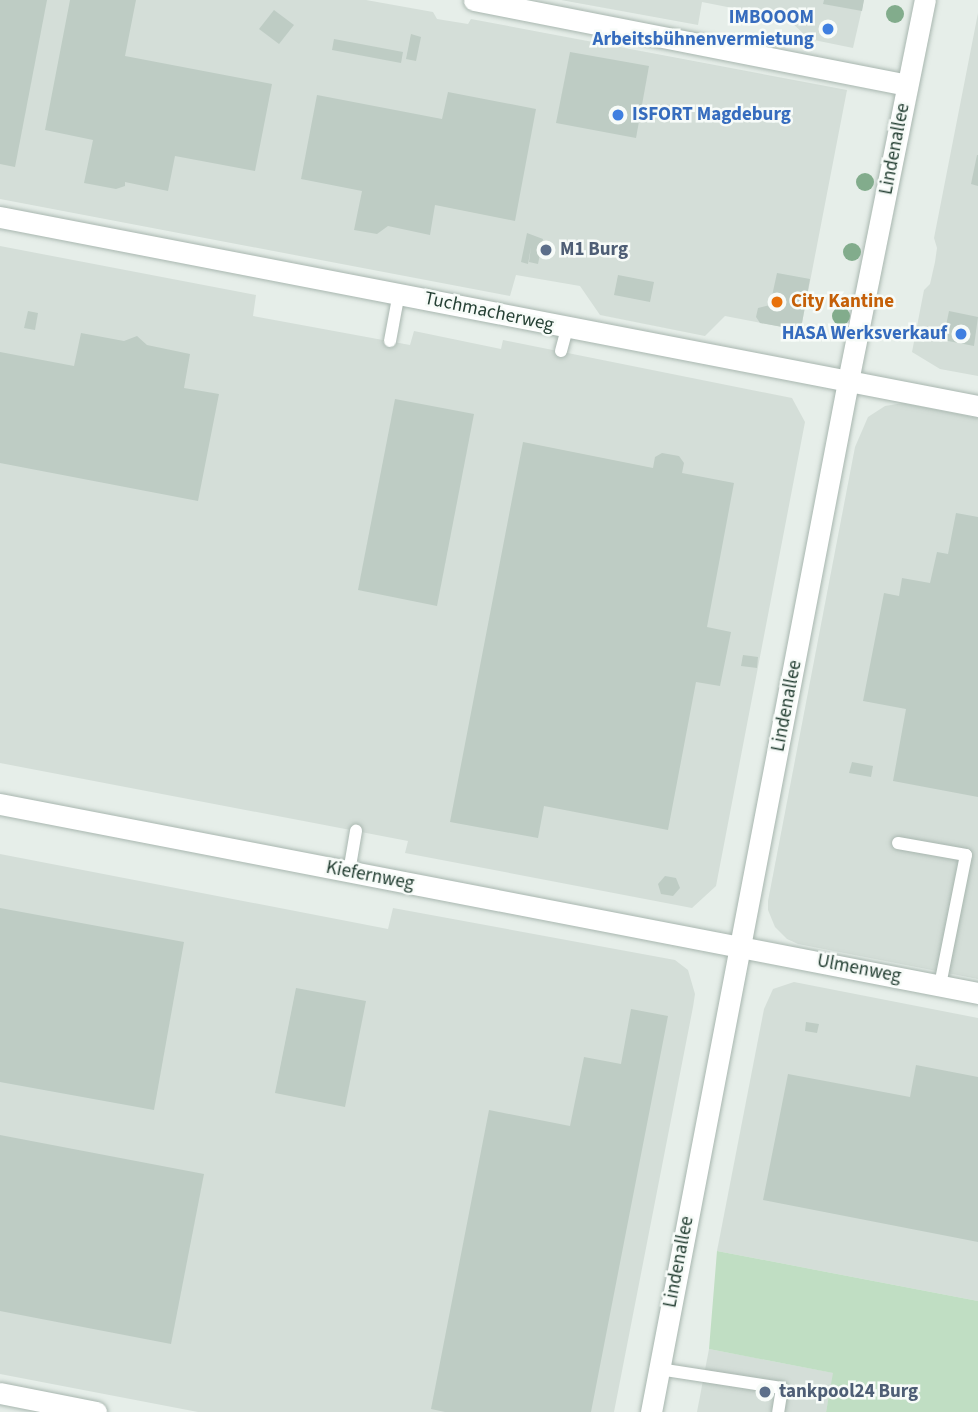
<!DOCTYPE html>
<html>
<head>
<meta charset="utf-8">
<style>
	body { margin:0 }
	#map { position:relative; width:978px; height:1412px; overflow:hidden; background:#e6eee9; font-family:"Source Sans 3",sans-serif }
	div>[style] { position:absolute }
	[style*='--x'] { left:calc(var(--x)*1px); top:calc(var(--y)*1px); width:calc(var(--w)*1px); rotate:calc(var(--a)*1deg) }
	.built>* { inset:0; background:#d4ded8 }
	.green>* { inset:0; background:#c0dec3 }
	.building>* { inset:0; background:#beccc4 }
	.roads { filter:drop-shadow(0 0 2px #a8b6af) drop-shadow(0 0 2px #a8b6af) }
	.lane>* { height:12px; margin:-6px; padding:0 6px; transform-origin:6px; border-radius:6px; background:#fff }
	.street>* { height:21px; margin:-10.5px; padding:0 10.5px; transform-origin:10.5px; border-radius:10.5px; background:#fff }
	.trees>* { width:18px; height:18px; margin:-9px; border-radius:50%; background:#82ac8c }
	.dots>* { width:19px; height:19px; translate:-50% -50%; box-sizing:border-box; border:4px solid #f7fbf8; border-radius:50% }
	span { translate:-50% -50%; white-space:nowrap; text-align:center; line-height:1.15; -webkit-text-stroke:5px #f7fbf8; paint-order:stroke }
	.shop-label { font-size:19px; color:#366cbe; font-weight:700 }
	.right { translate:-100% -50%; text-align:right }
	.left { translate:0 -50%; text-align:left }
	.street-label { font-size:19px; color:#254034 }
	.service-label { font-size:19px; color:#4e5e75; font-weight:700 }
	.food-label { font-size:19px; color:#c56008; font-weight:700 }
</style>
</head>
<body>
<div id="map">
	<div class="built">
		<i style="clip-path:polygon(0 0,366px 0,433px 12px,437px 19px,468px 24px,471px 19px,847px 90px,802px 323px,793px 329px,725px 316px,705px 336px,600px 315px,580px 286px,516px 275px,510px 296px,0 199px)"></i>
		<i style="clip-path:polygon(561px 0,864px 0,853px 48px,809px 39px,788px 19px,702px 2px,698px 25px)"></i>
		<i style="clip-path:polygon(978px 13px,978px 376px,940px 369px,912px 352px,924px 290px,930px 284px,935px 262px,937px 248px,934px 238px)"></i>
		<i style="clip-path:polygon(0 246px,256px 295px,253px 316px,410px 345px,414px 331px,501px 349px,503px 340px,792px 398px,805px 422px,716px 886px,692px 908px,405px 853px,408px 841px,0 763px)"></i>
		<i style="clip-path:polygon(903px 403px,978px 418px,978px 979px,798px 944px,787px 939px,775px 927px,768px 910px,768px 901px,855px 447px,868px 417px,885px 406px)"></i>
		<i style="clip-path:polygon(0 854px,388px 929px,393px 908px,675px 960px,688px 970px,695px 994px,693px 1007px,614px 1412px,198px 1412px,0 1374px)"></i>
		<i style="clip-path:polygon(794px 982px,978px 1018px,978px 1301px,717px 1251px,764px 1009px,773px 989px)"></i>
		<i style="clip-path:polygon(709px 1349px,834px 1373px,826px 1412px,697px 1412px)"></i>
	</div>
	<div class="green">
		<i style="clip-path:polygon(717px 1251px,978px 1301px,978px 1412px,826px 1412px,833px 1373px,709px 1349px)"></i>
	</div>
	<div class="building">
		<i style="clip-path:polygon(0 0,47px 0,15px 167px,0 164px)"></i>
		<i style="clip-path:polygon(70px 0,136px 0,125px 56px,272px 84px,255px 171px,175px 156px,168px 191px,125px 182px,125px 186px,116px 189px,84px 183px,93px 140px,45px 130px)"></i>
		<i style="clip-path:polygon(824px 0,864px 0,862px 11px,823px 4px)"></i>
		<i style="clip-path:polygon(274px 10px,294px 25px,279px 44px,259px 29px)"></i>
		<i style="clip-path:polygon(411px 34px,421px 37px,416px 61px,406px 59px)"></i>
		<i style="clip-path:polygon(334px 39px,403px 52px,401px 63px,332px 50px)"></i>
		<i style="clip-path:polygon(570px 52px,649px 66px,636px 138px,556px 123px)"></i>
		<i style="clip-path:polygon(448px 92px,536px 109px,515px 221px,435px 205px,430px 235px,388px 226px,377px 234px,354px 230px,362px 191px,301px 179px,317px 95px,442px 119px)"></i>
		<i style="clip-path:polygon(977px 155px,978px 155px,978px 186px,971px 184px)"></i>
		<i style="clip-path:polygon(527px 233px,543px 239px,538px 264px,529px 262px,531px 247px,528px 264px,521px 262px)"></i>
		<i style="clip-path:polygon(777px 273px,810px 279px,802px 323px,793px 329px,760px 323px,756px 317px,758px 308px,770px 305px)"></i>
		<i style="clip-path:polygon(618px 275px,654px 282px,650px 302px,614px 295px)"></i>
		<i style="clip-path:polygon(28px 311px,38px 313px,35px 330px,24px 328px)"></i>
		<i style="clip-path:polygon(949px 311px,978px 317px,974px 346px,943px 340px)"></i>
		<i style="clip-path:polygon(81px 333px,124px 341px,137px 336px,147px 345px,190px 354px,184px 388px,219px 394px,198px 501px,0 463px,0 352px,74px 366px)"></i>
		<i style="clip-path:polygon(395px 399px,474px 414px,437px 606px,358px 590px)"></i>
		<i style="clip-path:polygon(523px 442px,653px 468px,655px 457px,662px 453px,679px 456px,684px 463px,682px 473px,734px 483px,707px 627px,731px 632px,720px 686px,696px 682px,668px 830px,544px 806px,538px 838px,450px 822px)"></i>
		<i style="clip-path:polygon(956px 513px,978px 517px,978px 797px,893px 781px,906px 709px,863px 701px,884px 593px,899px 596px,902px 578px,930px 583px,937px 552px,948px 554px)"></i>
		<i style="clip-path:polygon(743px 655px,758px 657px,757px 668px,741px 666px)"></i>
		<i style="clip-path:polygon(852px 762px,873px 766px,871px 777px,849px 773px)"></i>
		<i style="clip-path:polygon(665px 876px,676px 878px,680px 888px,673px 896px,661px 894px,658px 884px)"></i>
		<i style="clip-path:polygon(0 908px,184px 942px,154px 1110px,0 1082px)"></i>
		<i style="clip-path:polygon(296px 988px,366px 1001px,345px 1107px,275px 1093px)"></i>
		<i style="clip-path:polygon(631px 1009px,668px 1016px,591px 1412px,445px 1412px,431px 1409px,489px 1110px,570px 1126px,584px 1057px,621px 1064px)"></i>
		<i style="clip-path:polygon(806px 1022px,819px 1024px,817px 1033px,805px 1031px)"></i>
		<i style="clip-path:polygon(916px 1065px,978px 1077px,978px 1242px,763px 1200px,788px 1074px,910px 1097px)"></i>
		<i style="clip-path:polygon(0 1135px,204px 1174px,171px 1344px,0 1311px)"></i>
		<i style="clip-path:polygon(802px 1387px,824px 1391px,822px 1401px,800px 1397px)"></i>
	</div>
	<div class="roads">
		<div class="lane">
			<i style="--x:390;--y:341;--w:49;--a:-79.4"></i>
			<i style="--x:561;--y:351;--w:24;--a:-75"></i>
			<i style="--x:898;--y:843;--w:69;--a:10"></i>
			<i style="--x:966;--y:855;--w:133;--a:101.3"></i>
			<i style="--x:349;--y:872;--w:42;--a:-80.3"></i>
			<i style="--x:659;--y:1369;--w:124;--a:8.8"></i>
			<i style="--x:782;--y:1388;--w:24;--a:99"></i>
		</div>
		<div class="street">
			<i style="--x:474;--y:0;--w:441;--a:11.1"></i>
			<i style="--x:0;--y:217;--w:996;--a:10.94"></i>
			<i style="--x:0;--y:804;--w:996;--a:10.94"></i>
			<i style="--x:0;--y:1393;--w:98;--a:11.2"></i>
			<i style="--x:651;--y:1412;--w:1050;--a:-79.18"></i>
			<i style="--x:848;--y:381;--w:389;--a:-78.6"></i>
		</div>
	</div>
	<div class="trees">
		<i style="left:895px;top:14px"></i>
		<i style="left:865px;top:182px"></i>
		<i style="left:852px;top:252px"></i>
		<i style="left:841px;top:316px"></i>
	</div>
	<div class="dots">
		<i style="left:828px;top:29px;background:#3f7fe0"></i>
		<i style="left:618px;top:115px;background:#3f7fe0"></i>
		<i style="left:546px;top:250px;background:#5c6f8a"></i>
		<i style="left:777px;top:302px;background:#e8710a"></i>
		<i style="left:961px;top:334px;background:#3f7fe0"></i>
		<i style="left:765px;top:1392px;background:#5c6f8a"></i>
	</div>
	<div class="shop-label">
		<span class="right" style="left:814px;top:29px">IMBOOOM<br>Arbeitsbühnenvermietung</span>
		<span class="left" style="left:632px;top:115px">ISFORT Magdeburg</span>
		<span class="right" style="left:947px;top:334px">HASA Werksverkauf</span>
	</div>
	<div class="street-label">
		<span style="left:895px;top:149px;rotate:-79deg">Lindenallee</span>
		<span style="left:489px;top:312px;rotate:12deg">Tuchmacherweg</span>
		<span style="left:787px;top:706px;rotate:-79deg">Lindenallee</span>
		<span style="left:370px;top:876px;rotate:11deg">Kiefernweg</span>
		<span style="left:859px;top:969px;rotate:11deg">Ulmenweg</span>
		<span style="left:679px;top:1262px;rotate:-79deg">Lindenallee</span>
	</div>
	<div class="service-label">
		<span class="left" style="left:560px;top:250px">M1 Burg</span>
		<span class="left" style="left:779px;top:1392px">tankpool24 Burg</span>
	</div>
	<div class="food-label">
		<span class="left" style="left:791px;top:302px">City Kantine</span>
	</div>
</div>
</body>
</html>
